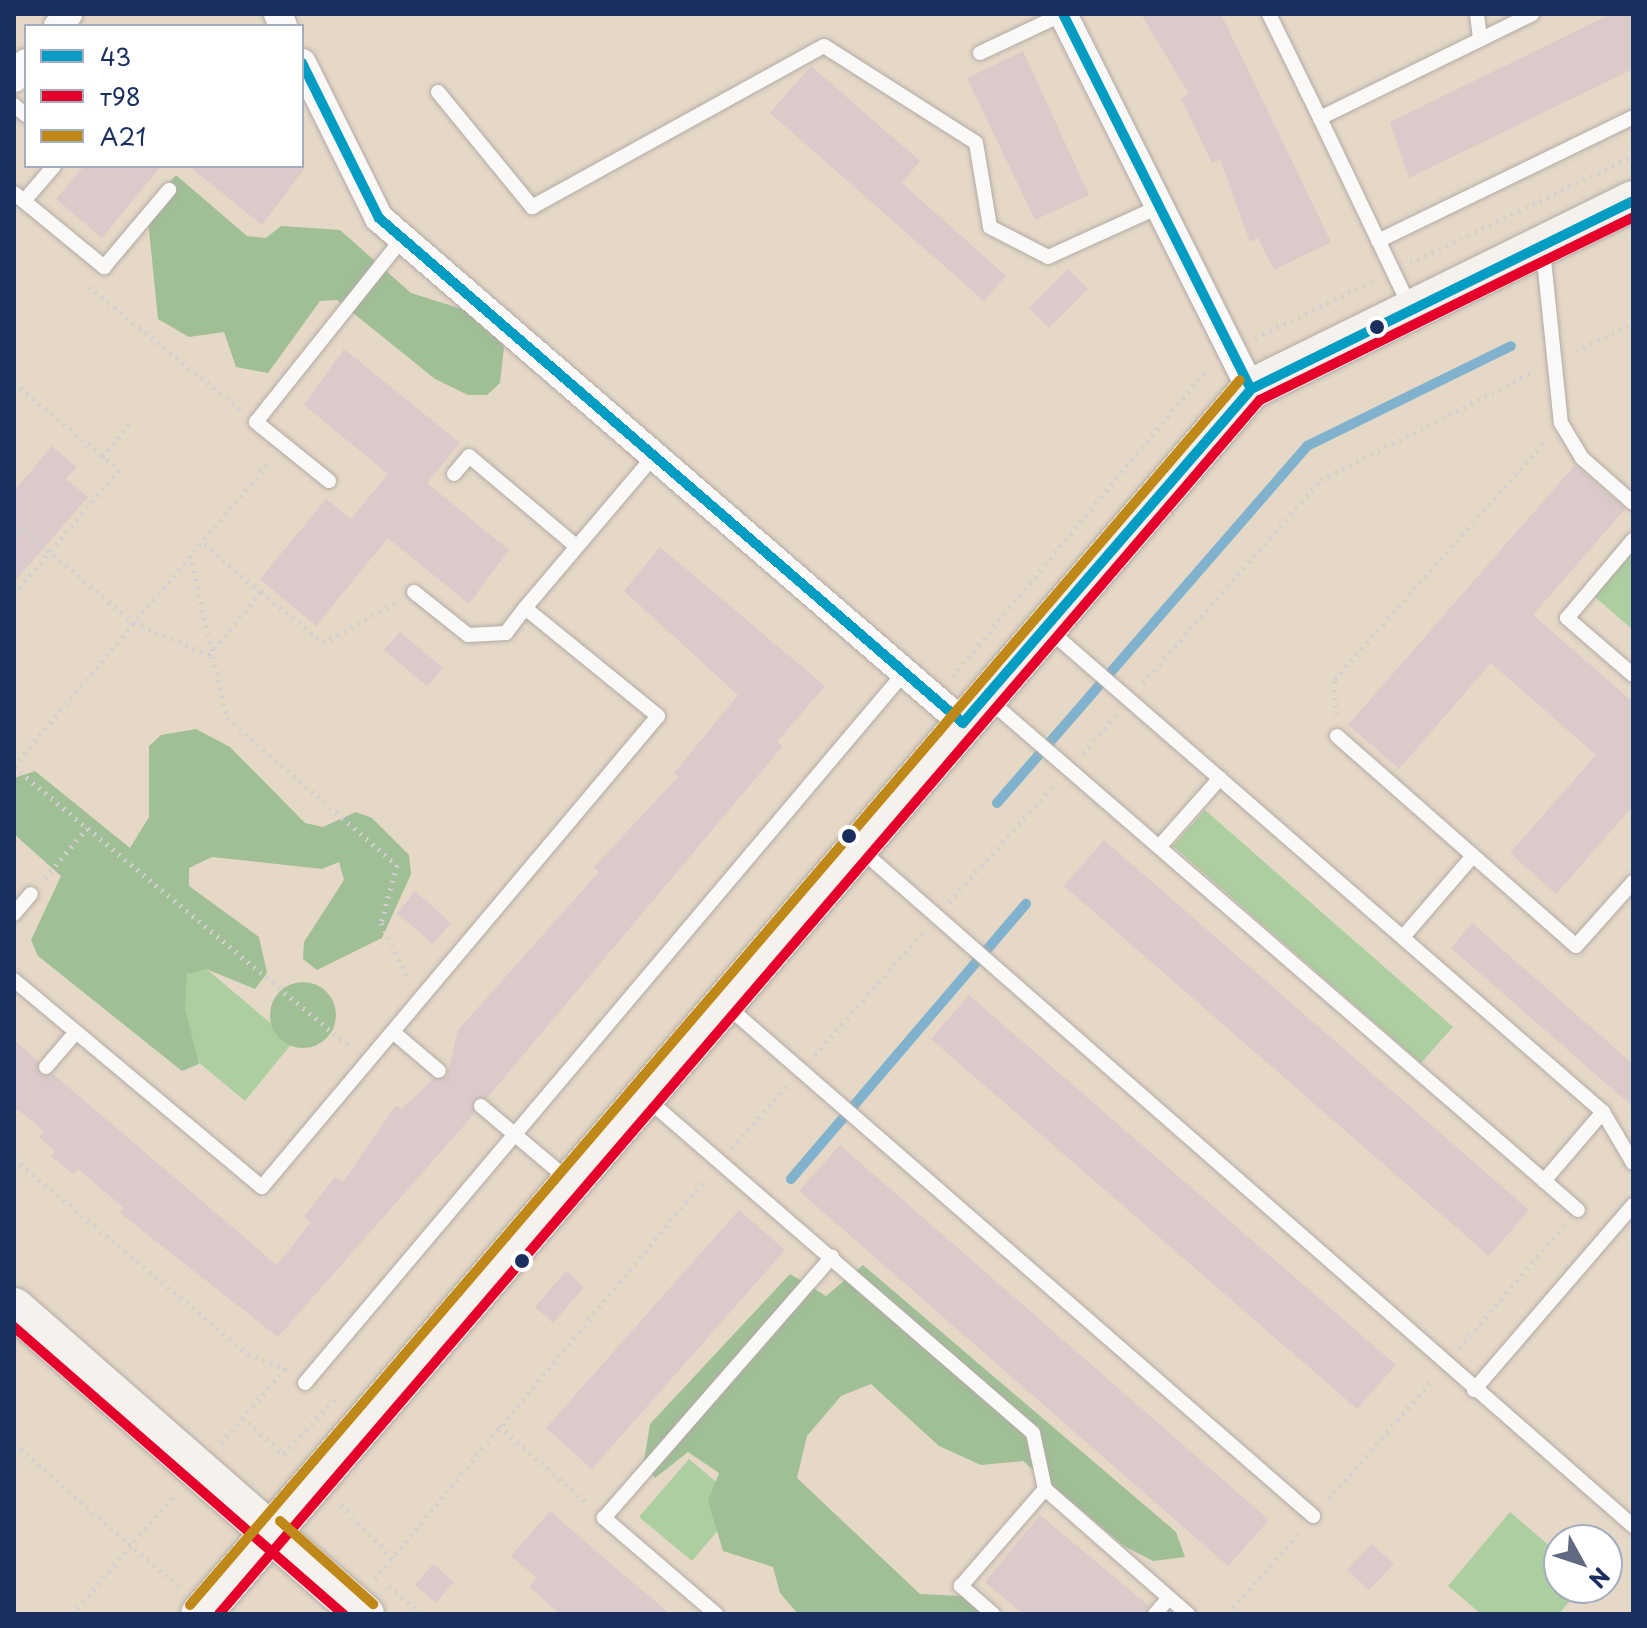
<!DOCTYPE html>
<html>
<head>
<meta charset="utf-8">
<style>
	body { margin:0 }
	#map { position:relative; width:1647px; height:1628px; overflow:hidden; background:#e5d8c7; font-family:"Playpen Sans",sans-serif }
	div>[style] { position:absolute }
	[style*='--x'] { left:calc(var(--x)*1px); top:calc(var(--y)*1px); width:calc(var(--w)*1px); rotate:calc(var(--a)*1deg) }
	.green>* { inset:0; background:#adcea0 }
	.forest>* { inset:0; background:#a0bf96 }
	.round { border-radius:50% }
	.stream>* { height:10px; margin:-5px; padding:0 5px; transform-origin:5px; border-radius:5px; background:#81b2cd }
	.building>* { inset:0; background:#dbcaca }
	.path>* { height:5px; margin-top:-2.5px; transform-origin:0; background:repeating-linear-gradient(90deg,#d2d0cf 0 2px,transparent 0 8px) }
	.roads { filter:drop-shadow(0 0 2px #b1aba5) drop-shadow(0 0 2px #b1aba5) }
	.lane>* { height:14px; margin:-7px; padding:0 7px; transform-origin:7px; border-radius:7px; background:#fbf9f7 }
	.street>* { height:28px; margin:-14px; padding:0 14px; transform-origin:14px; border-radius:14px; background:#fbf9f7 }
	.secondary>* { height:40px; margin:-20px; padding:0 20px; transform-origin:20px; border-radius:20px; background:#f5f1ec }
	.bus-1>* { height:10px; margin:-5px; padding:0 5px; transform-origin:5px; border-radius:5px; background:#039dc3 }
	.bus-2>* { height:10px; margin:-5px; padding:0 5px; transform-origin:5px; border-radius:5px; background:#e4002b }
	.bus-3>* { height:10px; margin:-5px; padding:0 5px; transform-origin:5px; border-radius:5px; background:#c08818 }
	.dots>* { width:22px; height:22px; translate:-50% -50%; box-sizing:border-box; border:4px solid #fff; border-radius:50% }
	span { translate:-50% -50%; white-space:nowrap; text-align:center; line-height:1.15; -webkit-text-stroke:8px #fff; paint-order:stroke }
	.frame { position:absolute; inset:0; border:16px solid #1b2f5e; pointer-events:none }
	.legend { position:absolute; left:24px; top:24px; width:280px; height:144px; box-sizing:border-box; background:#fff; border:2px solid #a4acbf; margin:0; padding:10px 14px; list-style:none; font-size:24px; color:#1b2f5e }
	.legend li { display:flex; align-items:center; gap:16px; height:40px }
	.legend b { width:40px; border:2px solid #a4acbf }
	.north { position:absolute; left:1543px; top:1524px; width:80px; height:80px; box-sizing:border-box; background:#fff; border:2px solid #a4acbf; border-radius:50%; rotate:130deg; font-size:22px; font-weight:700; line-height:32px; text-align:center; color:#1b2f5e }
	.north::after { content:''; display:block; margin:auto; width:28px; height:36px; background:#626a83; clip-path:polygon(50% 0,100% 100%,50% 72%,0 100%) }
</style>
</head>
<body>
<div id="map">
	<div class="green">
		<i style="clip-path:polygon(1633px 552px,1633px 630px,1594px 596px)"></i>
		<i style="clip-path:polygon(1205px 810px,1453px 1027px,1421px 1063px,1173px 846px)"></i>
		<i style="clip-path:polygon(198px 962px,293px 1042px,245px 1101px,149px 1021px)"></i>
		<i style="clip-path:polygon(689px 1459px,741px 1503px,692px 1561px,639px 1517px)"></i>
		<i style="clip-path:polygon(1510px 1512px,1559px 1554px,1559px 1588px,1581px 1588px,1559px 1614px,1481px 1614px,1448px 1586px)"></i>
	</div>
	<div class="forest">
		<i style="clip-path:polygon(176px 175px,247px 236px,266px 238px,281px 226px,340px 230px,411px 293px,481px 315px,504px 347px,500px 383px,487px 395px,468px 395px,435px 379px,337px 300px,320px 301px,268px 373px,236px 367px,224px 332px,189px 337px,158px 319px,148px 220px,151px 202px)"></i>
		<i style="clip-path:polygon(196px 729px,230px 747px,305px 823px,323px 827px,356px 812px,372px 818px,409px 855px,411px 874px,382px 938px,317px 970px,303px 959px,304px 942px,344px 880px,339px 862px,322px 869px,212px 857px,189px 868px,189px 886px,259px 937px,267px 973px,255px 989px,206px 969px,187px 974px,185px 1009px,199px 1064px,182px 1071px,38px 956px,31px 940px,61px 876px,14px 834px,14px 778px,35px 771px,130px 848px,149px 817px,149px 746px,161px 735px)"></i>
		<i class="round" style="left:270px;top:982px;width:66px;height:66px"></i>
		<i style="clip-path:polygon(863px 1265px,1176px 1532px,1185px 1557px,1153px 1561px,1124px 1546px,1023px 1461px,981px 1465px,939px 1446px,871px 1384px,841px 1396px,807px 1436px,797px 1478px,920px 1594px,981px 1597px,1001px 1614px,798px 1614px,780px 1593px,773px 1567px,723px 1551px,708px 1501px,719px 1473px,688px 1452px,655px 1478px,644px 1461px,650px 1424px,790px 1274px,826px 1296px)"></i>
	</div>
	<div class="stream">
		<i style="--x:997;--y:803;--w:473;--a:-49"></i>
		<i style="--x:1307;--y:446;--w:227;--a:-26.1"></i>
		<i style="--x:791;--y:1179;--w:362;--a:-49.5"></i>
	</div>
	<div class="building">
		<i style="clip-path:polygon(1141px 14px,1221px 14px,1331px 242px,1274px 270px,1258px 238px,1250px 242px,1220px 159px,1212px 163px,1181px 98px,1189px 94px)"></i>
		<i style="clip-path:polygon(1611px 14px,1633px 14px,1633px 69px,1409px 178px,1390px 122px)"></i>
		<i style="clip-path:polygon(1023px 51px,1089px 195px,1035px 220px,967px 78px)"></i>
		<i style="clip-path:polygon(811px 66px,920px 161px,902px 183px,1006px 276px,984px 301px,770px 113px)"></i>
		<i style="clip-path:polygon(84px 166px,161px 166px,102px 238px,56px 199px)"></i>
		<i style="clip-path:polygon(189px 166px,306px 166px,262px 225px)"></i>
		<i style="clip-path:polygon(1068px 269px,1088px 289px,1049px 328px,1029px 308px)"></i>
		<i style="clip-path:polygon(344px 349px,460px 443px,427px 483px,509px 550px,469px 604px,388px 538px,316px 626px,260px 579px,326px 499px,351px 519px,388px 474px,304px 405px)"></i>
		<i style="clip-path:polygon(52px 446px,77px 467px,66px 479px,88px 497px,14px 582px,14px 491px)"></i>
		<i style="clip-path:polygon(1575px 465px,1625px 509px,1533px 615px,1633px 702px,1633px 806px,1556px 894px,1510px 853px,1596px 755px,1491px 663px,1399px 769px,1348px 725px)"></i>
		<i style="clip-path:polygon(660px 547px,825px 686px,777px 742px,783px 746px,487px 1098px,474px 1099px,474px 1114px,278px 1337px,120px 1213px,124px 1208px,78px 1169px,73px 1174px,51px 1156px,55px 1151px,39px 1137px,44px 1131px,14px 1107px,14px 1040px,38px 1061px,40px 1075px,53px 1074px,277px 1265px,311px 1222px,304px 1216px,335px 1177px,343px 1182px,396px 1105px,402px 1109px,433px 1079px,447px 1077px,458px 1030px,599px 872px,594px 867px,678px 777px,674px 773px,738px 695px,624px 591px)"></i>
		<i style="clip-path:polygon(400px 632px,443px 668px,427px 686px,384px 650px)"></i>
		<i style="clip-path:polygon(1104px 840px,1529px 1210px,1489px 1256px,1064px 886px)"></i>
		<i style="clip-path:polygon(415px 891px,451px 923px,433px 944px,397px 913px)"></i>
		<i style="clip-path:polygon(1472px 923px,1633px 1064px,1633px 1107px,1451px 948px)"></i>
		<i style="clip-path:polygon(969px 995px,1396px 1365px,1357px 1409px,931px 1039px)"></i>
		<i style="clip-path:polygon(840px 1145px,1269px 1520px,1228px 1566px,799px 1191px)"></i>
		<i style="clip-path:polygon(739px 1210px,785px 1250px,592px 1469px,546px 1428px)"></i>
		<i style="clip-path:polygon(566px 1271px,584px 1287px,553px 1323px,535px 1307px)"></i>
		<i style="clip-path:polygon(550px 1511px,603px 1557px,670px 1614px,560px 1614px,529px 1587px,537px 1578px,511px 1556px)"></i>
		<i style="clip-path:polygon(1040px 1515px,1149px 1606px,1145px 1614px,1023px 1614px,985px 1582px)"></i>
		<i style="clip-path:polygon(1372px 1544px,1394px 1564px,1369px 1590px,1347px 1570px)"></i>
		<i style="clip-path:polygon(433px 1564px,454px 1582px,436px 1603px,415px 1585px)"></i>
	</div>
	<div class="path">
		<i style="--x:1410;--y:263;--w:247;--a:-25.6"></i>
		<i style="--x:89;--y:287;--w:194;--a:38.9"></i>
		<i style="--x:1255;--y:338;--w:131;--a:-25.8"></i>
		<i style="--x:1576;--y:351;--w:63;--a:-25.3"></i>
		<i style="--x:14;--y:383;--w:136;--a:39.6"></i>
		<i style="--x:119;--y:470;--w:162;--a:130.3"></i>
		<i style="--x:103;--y:457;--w:43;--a:-51.5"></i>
		<i style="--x:23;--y:529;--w:145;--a:40.3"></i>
		<i style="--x:134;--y:623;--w:82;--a:23.1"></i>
		<i style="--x:209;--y:655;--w:82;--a:-50.5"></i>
		<i style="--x:261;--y:592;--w:77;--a:-139.7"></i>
		<i style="--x:190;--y:555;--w:167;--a:77.2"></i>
		<i style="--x:227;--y:718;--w:225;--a:40.9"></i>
		<i style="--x:397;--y:865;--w:60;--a:105.4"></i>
		<i style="--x:381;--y:923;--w:61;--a:63.9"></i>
		<i style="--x:261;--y:592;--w:80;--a:39.4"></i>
		<i style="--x:323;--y:643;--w:82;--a:-29.1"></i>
		<i style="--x:953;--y:676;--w:398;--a:-50.4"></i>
		<i style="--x:1143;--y:683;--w:270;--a:-48.8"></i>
		<i style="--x:1321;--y:480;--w:240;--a:-27"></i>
		<i style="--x:1336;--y:715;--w:36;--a:-92"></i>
		<i style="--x:1335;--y:679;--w:317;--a:-48.6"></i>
		<i style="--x:1083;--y:753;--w:50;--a:-49"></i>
		<i style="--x:14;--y:766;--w:398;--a:-50"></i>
		<i style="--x:14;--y:767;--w:439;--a:39.8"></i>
		<i style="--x:45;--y:878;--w:65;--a:-50"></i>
		<i style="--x:949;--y:902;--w:159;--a:-48.1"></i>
		<i style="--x:815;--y:1055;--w:162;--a:-48.7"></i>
		<i style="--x:732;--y:1148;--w:83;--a:-48.4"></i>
		<i style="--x:14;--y:1159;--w:305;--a:39.8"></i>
		<i style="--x:248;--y:1354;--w:42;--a:21"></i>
		<i style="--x:1459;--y:1348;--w:162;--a:-49.2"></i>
		<i style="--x:242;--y:1418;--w:55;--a:40.6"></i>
		<i style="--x:284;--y:1454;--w:76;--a:-47.1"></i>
		<i style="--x:499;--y:1426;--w:118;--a:41.2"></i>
		<i style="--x:221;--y:1443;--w:98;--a:-49.1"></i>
		<i style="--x:14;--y:1444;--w:218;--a:40.9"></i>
		<i style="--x:1329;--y:1499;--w:157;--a:-49.1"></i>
		<i style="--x:341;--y:1505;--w:74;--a:45.5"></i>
		<i style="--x:375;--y:1579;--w:519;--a:-50.48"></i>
		<i style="--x:389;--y:1586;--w:43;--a:40.3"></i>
		<i style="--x:72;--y:1614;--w:157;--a:-49.1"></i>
		<i style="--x:1228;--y:1614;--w:106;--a:-48.8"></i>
	</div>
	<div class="roads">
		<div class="lane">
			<i style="--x:1269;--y:14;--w:116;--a:63.9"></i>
			<i style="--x:1477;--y:14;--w:26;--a:83"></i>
			<i style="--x:980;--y:53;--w:92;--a:-25.2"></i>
			<i style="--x:438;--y:92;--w:149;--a:50.7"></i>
			<i style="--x:532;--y:207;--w:333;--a:-28.9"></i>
			<i style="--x:824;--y:46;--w:180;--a:32.5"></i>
			<i style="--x:976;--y:143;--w:85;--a:80.5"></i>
			<i style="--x:990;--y:227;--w:65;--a:27.3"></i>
			<i style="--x:1048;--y:257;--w:121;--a:-24.4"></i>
			<i style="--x:14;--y:105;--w:16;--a:40"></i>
			<i style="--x:14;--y:193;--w:117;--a:39.4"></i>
			<i style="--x:104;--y:267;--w:101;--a:-49.8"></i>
			<i style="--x:24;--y:201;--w:46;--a:-49.4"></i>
			<i style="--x:1378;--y:241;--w:284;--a:-25.9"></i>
			<i style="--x:1543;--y:250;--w:174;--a:84.1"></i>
			<i style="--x:1561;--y:423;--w:41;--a:59"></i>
			<i style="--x:1582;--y:458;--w:68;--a:41.4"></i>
			<i style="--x:1411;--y:309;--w:212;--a:-115.5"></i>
			<i style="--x:1320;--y:118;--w:236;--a:-26.1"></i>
			<i style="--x:454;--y:474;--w:23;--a:-50"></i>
			<i style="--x:469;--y:456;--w:140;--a:40.1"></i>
			<i style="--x:329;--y:481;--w:94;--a:-141.1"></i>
			<i style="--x:256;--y:422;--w:234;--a:-51.4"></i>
			<i style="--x:1633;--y:540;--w:102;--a:130.2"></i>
			<i style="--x:1567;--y:618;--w:87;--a:40.8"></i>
			<i style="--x:414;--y:592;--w:69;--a:38.5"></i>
			<i style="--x:468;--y:635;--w:38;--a:-3"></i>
			<i style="--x:506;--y:633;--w:31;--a:-53"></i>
			<i style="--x:1049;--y:630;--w:734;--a:41.02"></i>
			<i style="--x:1603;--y:1112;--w:59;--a:59.5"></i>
			<i style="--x:989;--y:700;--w:779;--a:40.89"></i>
			<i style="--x:1337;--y:736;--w:318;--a:41.3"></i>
			<i style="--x:1576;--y:946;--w:86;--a:-48.3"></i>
			<i style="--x:1159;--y:847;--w:92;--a:-48.5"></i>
			<i style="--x:860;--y:849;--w:1028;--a:41.21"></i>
			<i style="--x:14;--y:914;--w:26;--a:-50"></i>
			<i style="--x:1403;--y:937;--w:107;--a:-49.2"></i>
			<i style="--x:14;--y:980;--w:323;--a:39.9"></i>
			<i style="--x:262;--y:1187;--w:615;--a:-49.94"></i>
			<i style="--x:658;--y:716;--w:171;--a:-140.9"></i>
			<i style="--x:525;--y:608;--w:198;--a:-49.7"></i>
			<i style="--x:727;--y:1006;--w:777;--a:41.03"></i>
			<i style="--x:393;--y:1032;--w:60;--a:40.3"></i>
			<i style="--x:46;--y:1067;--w:46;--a:-49.4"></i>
			<i style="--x:647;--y:1099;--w:510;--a:40.87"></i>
			<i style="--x:1033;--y:1433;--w:57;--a:77.9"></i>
			<i style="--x:1045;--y:1489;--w:190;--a:41.2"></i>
			<i style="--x:481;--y:1106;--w:118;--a:40.2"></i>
			<i style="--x:1544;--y:1181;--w:91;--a:-49.5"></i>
			<i style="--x:305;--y:1383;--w:929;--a:-49.85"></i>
			<i style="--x:1474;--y:1390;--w:244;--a:-49.3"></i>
			<i style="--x:716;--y:1614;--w:148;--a:-139.4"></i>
			<i style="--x:604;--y:1518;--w:347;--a:-48.9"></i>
			<i style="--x:993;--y:1614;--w:43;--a:-138.8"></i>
			<i style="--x:961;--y:1586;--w:128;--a:-49.1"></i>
			<i style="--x:1155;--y:1614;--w:21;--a:-49"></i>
		</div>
		<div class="street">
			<i style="--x:278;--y:14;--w:13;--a:67"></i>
			<i style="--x:1063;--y:14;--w:419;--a:63.4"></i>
			<i style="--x:58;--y:26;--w:16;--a:-50"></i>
			<i style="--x:302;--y:63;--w:173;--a:63.6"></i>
			<i style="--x:379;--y:218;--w:772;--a:40.85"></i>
			<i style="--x:14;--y:78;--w:19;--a:-51"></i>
		</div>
		<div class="secondary">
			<i style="--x:14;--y:1308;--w:465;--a:41.2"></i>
			<i style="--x:201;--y:1614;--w:1613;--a:-49.4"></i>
			<i style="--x:1251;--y:389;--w:426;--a:-26.2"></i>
		</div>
	</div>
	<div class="bus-1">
		<i style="--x:1063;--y:14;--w:419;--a:63.4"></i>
		<i style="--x:302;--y:63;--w:173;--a:63.6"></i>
		<i style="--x:379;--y:218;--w:772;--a:40.85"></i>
		<i style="--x:963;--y:723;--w:441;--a:-49.2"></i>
		<i style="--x:1251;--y:389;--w:426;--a:-26.2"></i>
	</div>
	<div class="bus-2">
		<i style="--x:14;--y:1327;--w:437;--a:41.1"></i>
		<i style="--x:219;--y:1614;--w:1599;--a:-49.39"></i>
		<i style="--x:1260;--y:400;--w:415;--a:-26.1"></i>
	</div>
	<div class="bus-3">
		<i style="--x:280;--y:1521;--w:125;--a:41.7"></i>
		<i style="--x:190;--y:1605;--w:1613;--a:-49.4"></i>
	</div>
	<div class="dots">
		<i style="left:1377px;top:327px;background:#1b2f5e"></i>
		<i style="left:849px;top:836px;background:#1b2f5e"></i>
		<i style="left:522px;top:1261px;background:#1b2f5e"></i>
	</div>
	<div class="frame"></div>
	<ul class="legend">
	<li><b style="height:10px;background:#039dc3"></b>43</li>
	<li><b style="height:10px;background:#e4002b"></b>т98</li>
	<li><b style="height:10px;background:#c08818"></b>А21</li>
	</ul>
	<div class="north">N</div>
</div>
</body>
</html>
